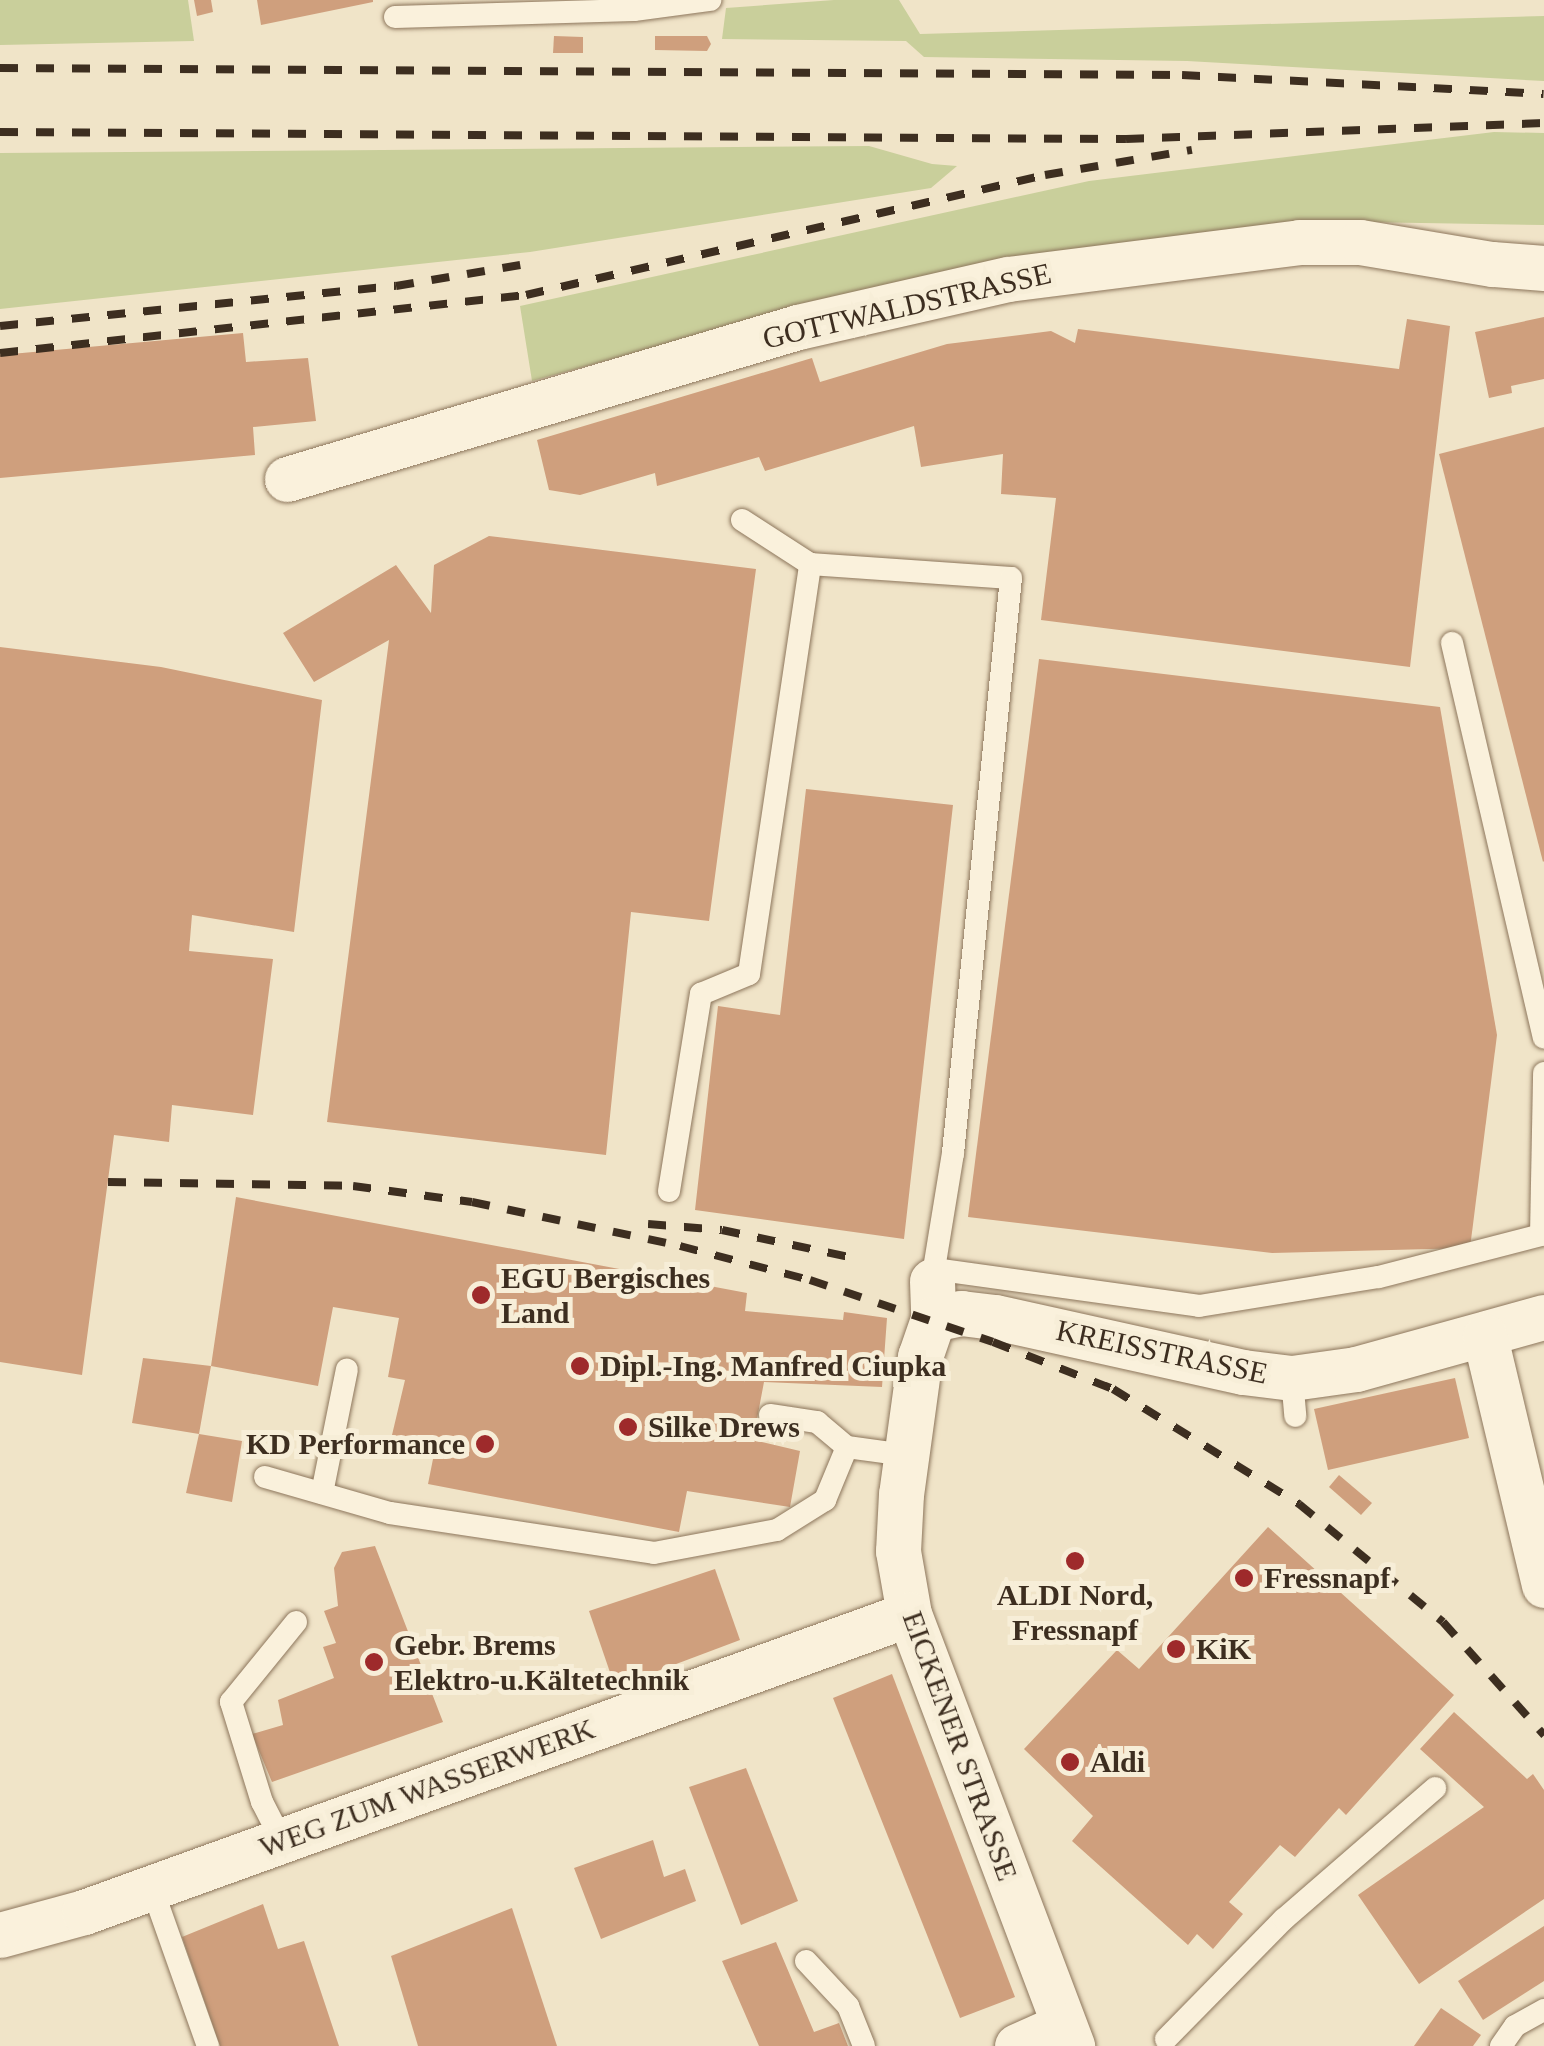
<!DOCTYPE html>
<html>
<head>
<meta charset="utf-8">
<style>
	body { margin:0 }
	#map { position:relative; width:1544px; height:2046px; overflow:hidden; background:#f0e4c8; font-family:"Times New Roman",serif }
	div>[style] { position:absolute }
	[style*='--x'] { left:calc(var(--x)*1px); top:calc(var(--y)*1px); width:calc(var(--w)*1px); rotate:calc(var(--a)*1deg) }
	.green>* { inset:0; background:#c9cf9b }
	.building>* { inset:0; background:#cf9f7d }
	.roads { filter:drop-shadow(0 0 2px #8d765c) drop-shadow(0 0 2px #8d765c) }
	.lane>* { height:22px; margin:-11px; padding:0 11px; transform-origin:11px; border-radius:11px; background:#faf1dc }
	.street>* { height:45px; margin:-22.5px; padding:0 22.5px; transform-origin:22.5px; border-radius:22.5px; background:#faf1dc }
	.rail>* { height:8px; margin-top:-4px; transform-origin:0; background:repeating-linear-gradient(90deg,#3d2e20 0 18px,transparent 0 36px) }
	.dots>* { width:28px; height:28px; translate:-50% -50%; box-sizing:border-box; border:5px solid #f7eed8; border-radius:50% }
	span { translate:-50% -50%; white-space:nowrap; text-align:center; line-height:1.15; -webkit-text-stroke:10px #f7eed8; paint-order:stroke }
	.street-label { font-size:30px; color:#3d2e20 }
	.poi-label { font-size:30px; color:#3d2e20; font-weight:700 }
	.left { translate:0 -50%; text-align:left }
	.right { translate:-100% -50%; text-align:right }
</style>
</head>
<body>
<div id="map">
	<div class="green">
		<i style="clip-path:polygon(0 0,188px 0,194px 41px,0 45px)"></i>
		<i style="clip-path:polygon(834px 0,899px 0,920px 34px,1544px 16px,1544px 81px,1187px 61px,924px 57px,906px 41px,722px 39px,726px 8px)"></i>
		<i style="clip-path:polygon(1494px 132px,1544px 133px,1544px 225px,1362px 222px,689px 338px,532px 381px,520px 306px,1089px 181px)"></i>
		<i style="clip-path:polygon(869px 146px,932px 164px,957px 166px,931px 188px,530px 252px,0 309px,0 153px)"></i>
	</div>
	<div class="building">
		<i style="clip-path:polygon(194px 0,211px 0,213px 12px,197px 16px)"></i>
		<i style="clip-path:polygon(257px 0,373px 0,373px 2px,261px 25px)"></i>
		<i style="clip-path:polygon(554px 36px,583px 37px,583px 53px,553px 53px)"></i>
		<i style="clip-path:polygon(655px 36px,707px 36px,711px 44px,707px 51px,655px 50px)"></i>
		<i style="clip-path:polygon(1544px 317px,1544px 379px,1511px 386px,1512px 393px,1489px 398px,1475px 332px)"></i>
		<i style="clip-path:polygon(1407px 319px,1450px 326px,1410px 667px,1041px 620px,1056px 498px,1001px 494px,1003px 454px,921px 467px,914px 426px,765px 471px,759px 457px,657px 486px,655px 473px,580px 495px,549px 490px,537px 440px,812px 358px,820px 382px,947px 344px,1051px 331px,1075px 343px,1078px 329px,1399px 369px)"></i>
		<i style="clip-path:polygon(243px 333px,246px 362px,308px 358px,316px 421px,253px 427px,255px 455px,0 478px,0 355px)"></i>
		<i style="clip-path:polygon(1544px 427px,1544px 861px,1543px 862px,1439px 454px)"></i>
		<i style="clip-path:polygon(489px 536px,756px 569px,709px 921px,631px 912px,606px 1155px,327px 1122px,389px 640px,314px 682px,283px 633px,396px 565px,431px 613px,434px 565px)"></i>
		<i style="clip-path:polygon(0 647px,161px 667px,322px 700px,294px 932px,192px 915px,189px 951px,273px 959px,253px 1115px,172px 1105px,169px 1142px,114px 1135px,82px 1375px,0 1362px)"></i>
		<i style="clip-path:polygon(1039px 659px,1440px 707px,1497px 1035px,1470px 1248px,1272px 1253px,968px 1217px)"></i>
		<i style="clip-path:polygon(806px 789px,953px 805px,904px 1239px,695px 1210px,718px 1006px,780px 1015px)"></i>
		<i style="clip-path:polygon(236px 1197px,747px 1293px,745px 1311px,843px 1320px,844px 1312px,887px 1318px,882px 1387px,764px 1382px,753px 1440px,800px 1451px,790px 1507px,687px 1491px,679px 1532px,428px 1484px,436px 1444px,392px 1435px,405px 1380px,388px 1377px,399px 1318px,333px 1307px,318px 1386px,211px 1366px,199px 1434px,132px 1423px,143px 1358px,211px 1366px)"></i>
		<i style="clip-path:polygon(1455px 1378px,1469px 1438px,1328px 1470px,1314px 1409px)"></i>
		<i style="clip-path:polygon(199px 1434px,242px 1441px,232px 1502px,186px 1493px)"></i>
		<i style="clip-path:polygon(1339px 1475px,1372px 1503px,1361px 1515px,1329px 1487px)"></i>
		<i style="clip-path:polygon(1268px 1527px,1454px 1695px,1346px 1815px,1339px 1808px,1295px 1857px,1280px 1845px,1229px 1902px,1243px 1914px,1213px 1949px,1197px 1934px,1188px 1945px,1072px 1841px,1093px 1816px,1024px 1749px,1117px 1650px,1139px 1669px)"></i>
		<i style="clip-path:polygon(375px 1546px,443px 1722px,272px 1782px,252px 1734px,283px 1725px,278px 1700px,334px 1678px,323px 1647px,336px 1643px,324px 1611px,338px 1606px,334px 1568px,342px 1552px)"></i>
		<i style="clip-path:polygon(715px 1569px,740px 1640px,615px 1687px,589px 1611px)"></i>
		<i style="clip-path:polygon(892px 1674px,1015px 1997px,960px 2018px,833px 1698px)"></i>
		<i style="clip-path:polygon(1454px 1712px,1527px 1779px,1533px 1774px,1544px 1790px,1544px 1899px,1419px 1984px,1358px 1895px,1484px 1807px,1420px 1749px)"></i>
		<i style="clip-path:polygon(746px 1768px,798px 1901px,741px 1925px,689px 1787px)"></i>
		<i style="clip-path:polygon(653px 1840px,664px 1877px,685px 1869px,696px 1901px,601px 1939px,574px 1868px)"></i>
		<i style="clip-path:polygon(263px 1904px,278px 1949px,304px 1941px,339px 2046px,220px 2046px,182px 1937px)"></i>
		<i style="clip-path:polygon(512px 1908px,557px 2046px,418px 2046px,391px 1956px)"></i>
		<i style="clip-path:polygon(1544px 1926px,1544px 1981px,1483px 2020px,1458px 1981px)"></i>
		<i style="clip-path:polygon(776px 1942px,814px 2032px,839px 2023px,848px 2046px,759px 2046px,722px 1961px)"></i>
		<i style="clip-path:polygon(1441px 2008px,1481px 2035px,1473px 2046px,1414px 2046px)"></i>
	</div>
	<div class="roads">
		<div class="lane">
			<i style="--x:395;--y:17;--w:239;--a:-1.7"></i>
			<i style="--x:634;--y:10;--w:77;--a:-7.5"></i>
			<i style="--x:810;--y:564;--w:201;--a:4"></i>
			<i style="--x:1011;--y:578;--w:578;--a:95.76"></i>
			<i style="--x:953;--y:1153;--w:130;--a:99.3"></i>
			<i style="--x:1452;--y:643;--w:405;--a:76.9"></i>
			<i style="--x:669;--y:1191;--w:200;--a:-80.8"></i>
			<i style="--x:701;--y:994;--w:52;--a:-22.6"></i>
			<i style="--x:749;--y:974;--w:415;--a:-81.5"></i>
			<i style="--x:810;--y:564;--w:81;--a:-147.1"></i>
			<i style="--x:934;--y:1269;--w:268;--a:7.9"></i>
			<i style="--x:1199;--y:1306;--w:182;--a:-9.2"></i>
			<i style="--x:1379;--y:1277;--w:167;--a:-14.5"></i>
			<i style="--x:1541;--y:1235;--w:162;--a:-88.9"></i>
			<i style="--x:1292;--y:1378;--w:38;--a:85"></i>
			<i style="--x:770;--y:1415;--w:48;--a:8.5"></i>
			<i style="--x:817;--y:1422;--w:39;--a:40"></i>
			<i style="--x:265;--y:1477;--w:130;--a:16.1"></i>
			<i style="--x:390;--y:1513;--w:267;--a:8.6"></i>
			<i style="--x:654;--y:1553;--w:125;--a:-10.6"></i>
			<i style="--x:777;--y:1530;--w:57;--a:-32"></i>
			<i style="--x:825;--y:1500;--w:57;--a:-67.5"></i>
			<i style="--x:847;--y:1447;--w:60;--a:7.7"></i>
			<i style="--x:322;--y:1493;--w:126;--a:-78.6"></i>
			<i style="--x:282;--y:1841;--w:44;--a:-117.1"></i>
			<i style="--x:262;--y:1802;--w:105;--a:-107.2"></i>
			<i style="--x:231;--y:1702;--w:103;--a:-50.9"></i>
			<i style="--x:152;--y:1888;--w:168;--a:70.5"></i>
			<i style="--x:806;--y:1961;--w:62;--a:47"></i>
			<i style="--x:848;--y:2006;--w:43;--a:68.2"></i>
			<i style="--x:1166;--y:2039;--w:168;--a:-45.5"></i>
			<i style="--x:1284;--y:1919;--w:200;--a:-40.9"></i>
			<i style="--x:1501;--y:2046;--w:24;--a:-55"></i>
			<i style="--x:1515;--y:2026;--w:33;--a:-29"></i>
		</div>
		<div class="street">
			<i style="--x:287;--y:479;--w:533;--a:-16.57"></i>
			<i style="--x:798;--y:327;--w:215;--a:-12.9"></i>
			<i style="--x:1008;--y:279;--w:293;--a:-7.2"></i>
			<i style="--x:1299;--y:242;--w:61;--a:0"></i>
			<i style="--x:1360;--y:242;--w:134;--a:9.5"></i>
			<i style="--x:1492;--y:264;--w:52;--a:4.4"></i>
			<i style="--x:932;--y:1281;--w:38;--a:88"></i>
			<i style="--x:933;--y:1319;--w:39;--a:109"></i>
			<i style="--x:920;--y:1356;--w:139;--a:97.8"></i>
			<i style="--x:901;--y:1494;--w:57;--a:93"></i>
			<i style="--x:898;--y:1551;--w:64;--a:80.1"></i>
			<i style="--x:909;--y:1614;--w:462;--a:69.3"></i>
			<i style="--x:933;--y:1319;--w:29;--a:-12"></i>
			<i style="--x:961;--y:1313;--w:34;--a:7"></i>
			<i style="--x:995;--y:1317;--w:254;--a:12.5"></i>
			<i style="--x:1243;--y:1372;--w:49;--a:7"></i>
			<i style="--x:1292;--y:1378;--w:65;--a:-8"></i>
			<i style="--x:1356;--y:1369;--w:195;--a:-15.5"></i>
			<i style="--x:1485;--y:1337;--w:255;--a:76.6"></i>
			<i style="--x:0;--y:1935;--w:87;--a:-15.3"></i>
			<i style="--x:84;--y:1912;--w:877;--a:-19.86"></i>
			<i style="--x:1017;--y:2046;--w:51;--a:-24.1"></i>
		</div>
	</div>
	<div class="rail">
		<i style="--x:0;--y:68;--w:1182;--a:0.34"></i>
		<i style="--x:1182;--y:75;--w:362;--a:3"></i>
		<i style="--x:0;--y:132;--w:1126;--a:0.36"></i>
		<i style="--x:1126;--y:139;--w:418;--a:-2.2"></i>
		<i style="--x:0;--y:326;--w:398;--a:-5.8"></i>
		<i style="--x:396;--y:286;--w:132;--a:-9.6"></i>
		<i style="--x:0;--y:353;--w:529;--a:-6.29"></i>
		<i style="--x:526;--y:295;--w:533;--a:-13.02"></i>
		<i style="--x:1045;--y:175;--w:149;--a:-9.7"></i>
		<i style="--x:108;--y:1182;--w:245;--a:0.9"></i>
		<i style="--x:353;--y:1186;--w:120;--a:7.7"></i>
		<i style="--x:472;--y:1202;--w:213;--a:11.9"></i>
		<i style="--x:680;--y:1246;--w:134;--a:14.7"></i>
		<i style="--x:810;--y:1280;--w:193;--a:18.7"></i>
		<i style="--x:993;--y:1342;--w:129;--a:21.4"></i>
		<i style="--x:1113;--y:1389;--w:219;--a:31.7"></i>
		<i style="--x:1299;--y:1504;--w:186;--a:39.3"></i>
		<i style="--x:1443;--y:1622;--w:152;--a:48.2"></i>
		<i style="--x:648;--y:1224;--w:74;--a:4.6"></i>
		<i style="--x:722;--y:1230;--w:139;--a:12"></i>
	</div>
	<div class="dots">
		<i style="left:481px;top:1295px;background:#9e2a2b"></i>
		<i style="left:580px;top:1366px;background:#9e2a2b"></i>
		<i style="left:628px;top:1427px;background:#9e2a2b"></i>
		<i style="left:485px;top:1444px;background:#9e2a2b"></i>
		<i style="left:1075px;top:1561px;background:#9e2a2b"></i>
		<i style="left:1244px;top:1578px;background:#9e2a2b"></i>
		<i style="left:1176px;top:1649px;background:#9e2a2b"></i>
		<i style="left:374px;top:1662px;background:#9e2a2b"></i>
		<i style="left:1070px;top:1762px;background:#9e2a2b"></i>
	</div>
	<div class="street-label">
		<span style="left:907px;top:306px;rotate:-13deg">GOTTWALDSTRASSE</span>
		<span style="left:1162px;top:1352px;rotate:12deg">KREISSTRASSE</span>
		<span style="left:960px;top:1746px;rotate:70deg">EICKENER STRASSE</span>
		<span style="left:427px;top:1788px;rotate:-20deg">WEG ZUM WASSERWERK</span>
	</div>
	<div class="poi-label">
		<span class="left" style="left:501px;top:1295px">EGU Bergisches<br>Land</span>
		<span class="left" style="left:600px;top:1366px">Dipl.-Ing. Manfred Ciupka</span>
		<span class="left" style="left:648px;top:1427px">Silke Drews</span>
		<span class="right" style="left:465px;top:1444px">KD Performance</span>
		<span class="left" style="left:1264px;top:1578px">Fressnapf</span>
		<span style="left:1075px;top:1612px">ALDI Nord,<br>Fressnapf</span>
		<span class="left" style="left:394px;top:1662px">Gebr. Brems<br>Elektro-u.Kältetechnik</span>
		<span class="left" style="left:1196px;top:1649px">KiK</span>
		<span class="left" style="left:1090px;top:1762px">Aldi</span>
	</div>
</div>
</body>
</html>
